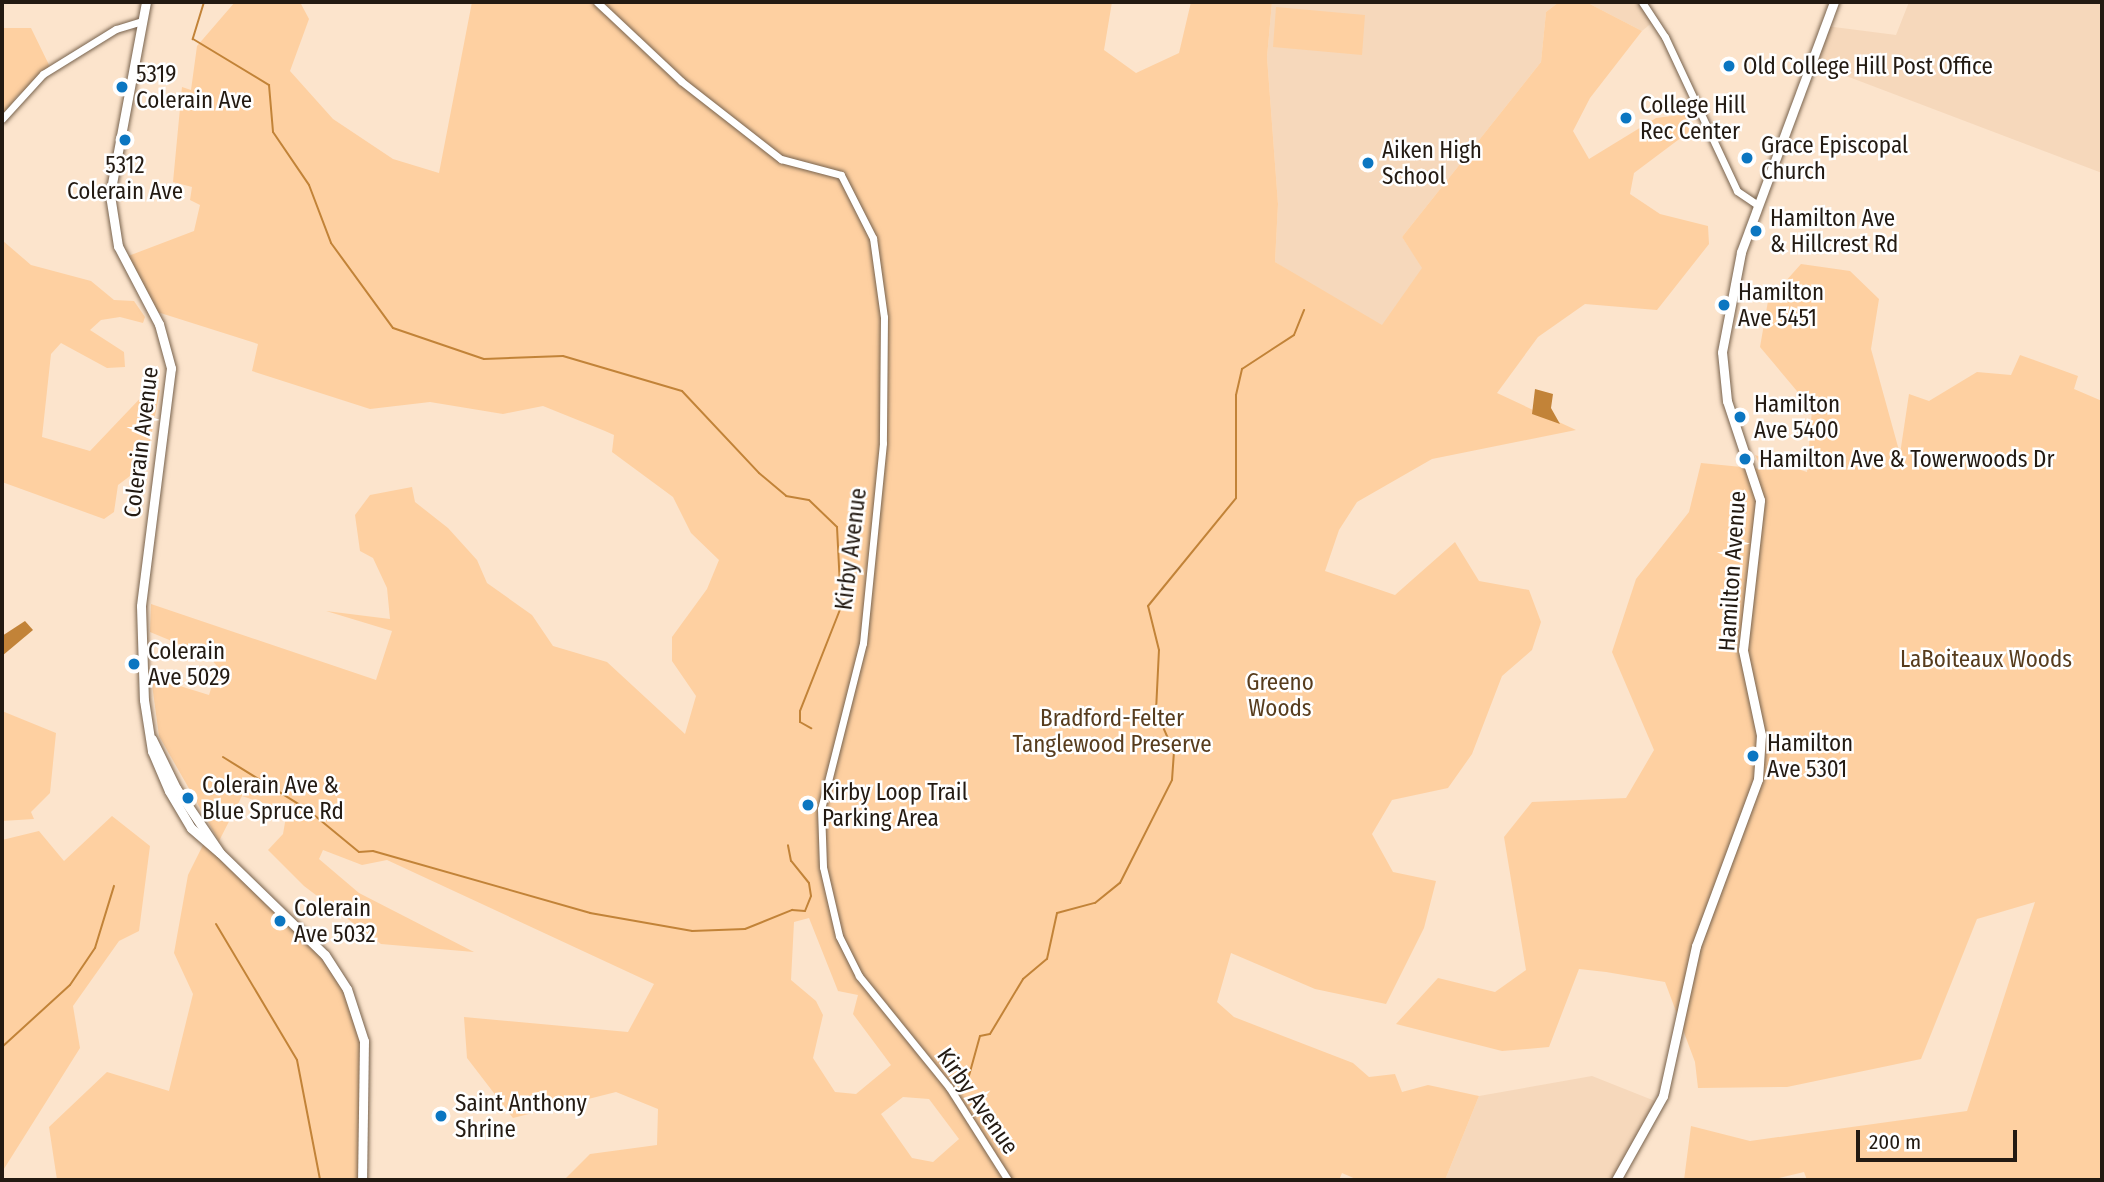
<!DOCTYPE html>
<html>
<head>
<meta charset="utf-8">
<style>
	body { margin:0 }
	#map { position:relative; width:2104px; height:1182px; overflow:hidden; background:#fce4cc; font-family:"Fira Sans Condensed",sans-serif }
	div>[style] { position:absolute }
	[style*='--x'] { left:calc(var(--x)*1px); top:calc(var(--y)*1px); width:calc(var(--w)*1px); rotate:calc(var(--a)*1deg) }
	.built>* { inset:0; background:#f6d8bb }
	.green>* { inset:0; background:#fed0a1 }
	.water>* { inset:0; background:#c28338 }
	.stream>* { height:2px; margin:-1px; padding:0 1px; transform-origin:1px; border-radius:1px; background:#c28338 }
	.roads { filter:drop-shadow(0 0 2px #77624d) drop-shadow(0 0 2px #77624d) }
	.minor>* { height:7px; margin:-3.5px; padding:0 3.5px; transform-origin:3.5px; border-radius:3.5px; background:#fff }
	.major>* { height:9px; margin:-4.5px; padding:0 4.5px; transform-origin:4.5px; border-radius:4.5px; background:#fff }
	.dots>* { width:19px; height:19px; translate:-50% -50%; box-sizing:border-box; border:4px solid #fff; border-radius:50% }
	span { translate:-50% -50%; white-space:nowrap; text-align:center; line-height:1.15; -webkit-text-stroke:5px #fff; paint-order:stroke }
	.poi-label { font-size:23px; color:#231a12 }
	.left { translate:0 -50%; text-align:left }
	.street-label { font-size:23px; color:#231a12 }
	.park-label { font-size:23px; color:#573c1d }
	.frame { position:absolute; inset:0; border:4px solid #231a12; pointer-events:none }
	.scale { position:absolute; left:1856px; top:1130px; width:161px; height:32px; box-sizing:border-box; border:4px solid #231a12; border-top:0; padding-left:9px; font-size:21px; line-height:24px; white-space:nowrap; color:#231a12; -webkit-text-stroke:5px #fff; paint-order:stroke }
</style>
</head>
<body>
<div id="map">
	<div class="built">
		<i style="clip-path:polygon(1272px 2px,1559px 2px,1546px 12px,1541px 62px,1402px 237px,1423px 268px,1380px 329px,1275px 262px,1278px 204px,1267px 57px)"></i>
		<i style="clip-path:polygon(1586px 2px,1642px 2px,1655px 20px,1642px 31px)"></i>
		<i style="clip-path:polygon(1909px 2px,2102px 2px,2102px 173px,1812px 63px,1826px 26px,1896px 35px)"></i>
		<i style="clip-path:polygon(1592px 1076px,1660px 1103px,1616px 1180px,1445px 1180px,1479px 1096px)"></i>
	</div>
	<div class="green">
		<i style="clip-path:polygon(evenodd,235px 2px,300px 2px,309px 19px,290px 71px,333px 119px,393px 159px,439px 173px,472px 2px,1112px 2px,1104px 50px,1136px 73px,1179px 53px,1191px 2px,1272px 2px,1267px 57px,1278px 204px,1275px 262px,1382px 325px,1422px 268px,1402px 237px,1541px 62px,1546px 12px,1559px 2px,1586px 2px,1642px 31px,1590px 98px,1573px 131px,1589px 159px,1656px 118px,1687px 114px,1690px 131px,1634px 173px,1630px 194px,1660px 214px,1708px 226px,1709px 244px,1657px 310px,1585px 304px,1538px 337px,1497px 393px,1576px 430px,1432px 459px,1357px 502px,1339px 530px,1325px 571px,1395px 595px,1455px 542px,1479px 581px,1529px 590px,1541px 622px,1532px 650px,1502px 676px,1472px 754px,1448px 788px,1392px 800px,1372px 834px,1393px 872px,1436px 881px,1424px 928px,1386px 1004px,1315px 989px,1231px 953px,1217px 1002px,1234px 1017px,1353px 1063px,1369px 1077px,1395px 1074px,1402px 1092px,1428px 1085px,1479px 1096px,1445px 1180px,1358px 1180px,1342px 1173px,1339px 1180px,564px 1180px,590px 1154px,657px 1145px,658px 1109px,616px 1092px,513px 1118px,467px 1058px,464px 1017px,628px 1032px,654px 984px,387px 860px,362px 865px,323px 850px,319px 859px,359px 893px,474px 952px,381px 944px,304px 886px,268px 850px,283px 834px,287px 811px,242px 796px,219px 841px,159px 736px,151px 677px,209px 695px,218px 667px,208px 656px,150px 632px,151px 604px,376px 680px,392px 631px,326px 611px,390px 619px,387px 588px,373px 558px,360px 551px,355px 515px,370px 495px,412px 487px,415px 502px,448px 528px,477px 560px,487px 583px,532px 615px,553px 646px,607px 662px,685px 734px,696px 696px,672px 661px,672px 637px,707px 589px,719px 560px,691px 533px,673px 497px,612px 452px,614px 435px,605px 431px,543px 406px,503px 414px,430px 402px,370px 409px,252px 371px,258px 344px,151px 310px,123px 258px,194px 231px,200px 205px,190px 200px,192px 187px,173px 182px,182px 87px,191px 90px,197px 46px,235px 2px,809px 918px,838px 991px,858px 995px,853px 1014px,891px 1065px,856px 1094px,835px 1092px,813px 1058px,823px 1015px,816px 1001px,791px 980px,794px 922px,809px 918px,235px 2px,903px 1097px,929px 1099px,959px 1139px,933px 1162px,912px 1158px,881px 1114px,903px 1097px)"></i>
		<i style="clip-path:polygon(1276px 7px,1365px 15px,1362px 55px,1273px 47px)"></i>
		<i style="clip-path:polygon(2px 28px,31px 28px,51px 69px,16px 97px,2px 119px)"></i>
		<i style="clip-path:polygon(2px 240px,31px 265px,91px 281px,114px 300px,134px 301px,145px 317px,143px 323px,120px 317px,101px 320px,90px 330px,124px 352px,125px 367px,107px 368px,61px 343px,51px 354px,42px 437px,90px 451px,149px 389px,160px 390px,142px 483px,130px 476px,118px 485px,114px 512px,104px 519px,2px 482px)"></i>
		<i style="clip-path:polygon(1801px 264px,1850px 271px,1879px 299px,1871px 349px,1900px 454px,1909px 394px,1929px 401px,1977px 372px,2011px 375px,2020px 355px,2078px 376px,2074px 389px,2102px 401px,2102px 1180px,1807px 1180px,1804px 1172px,1771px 1180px,1684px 1180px,1691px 1126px,1750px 1141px,1967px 1111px,2035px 902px,1977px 919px,1921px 1059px,1787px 1087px,1698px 1088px,1695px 1062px,1665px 982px,1606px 972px,1579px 969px,1549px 1047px,1502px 1051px,1396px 1024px,1438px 978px,1495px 992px,1526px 970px,1504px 837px,1532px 802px,1626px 798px,1654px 750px,1612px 652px,1636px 579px,1689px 512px,1701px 463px,1762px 469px,1755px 455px,1807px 472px,1812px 409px,1760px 347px,1768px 301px)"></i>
		<i style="clip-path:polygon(2px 711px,56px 733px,50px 793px,31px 812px,34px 819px,2px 821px)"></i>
		<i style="clip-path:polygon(112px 816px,150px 846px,139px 931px,119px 941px,73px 1006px,80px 1048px,2px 1172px,2px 840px,39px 831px,64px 861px)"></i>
		<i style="clip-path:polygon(204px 843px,333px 965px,364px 1041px,362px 1180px,57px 1180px,49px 1127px,107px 1072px,169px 1091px,193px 994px,174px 953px,188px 875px)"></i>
	</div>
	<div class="water">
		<i style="clip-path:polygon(1535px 389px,1553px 394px,1551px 408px,1560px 424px,1532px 414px)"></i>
		<i style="clip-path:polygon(25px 621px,33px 630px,2px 656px,2px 636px)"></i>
	</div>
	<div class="stream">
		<i style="--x:204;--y:2;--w:39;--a:107"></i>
		<i style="--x:193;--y:39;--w:89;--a:31.2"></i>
		<i style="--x:269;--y:85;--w:47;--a:85.1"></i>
		<i style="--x:273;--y:132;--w:64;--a:55.8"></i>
		<i style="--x:309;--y:185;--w:62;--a:69.2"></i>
		<i style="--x:331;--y:243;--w:105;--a:53.9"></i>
		<i style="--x:393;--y:328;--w:96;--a:18.8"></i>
		<i style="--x:484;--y:359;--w:79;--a:-2.2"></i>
		<i style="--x:563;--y:356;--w:124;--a:16.4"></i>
		<i style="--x:682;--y:391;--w:112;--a:46.8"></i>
		<i style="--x:759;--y:473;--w:35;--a:40"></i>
		<i style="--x:786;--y:496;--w:23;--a:10"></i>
		<i style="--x:809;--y:500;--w:39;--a:44"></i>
		<i style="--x:837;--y:527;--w:80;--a:87.1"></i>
		<i style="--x:841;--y:607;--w:112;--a:111.5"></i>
		<i style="--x:800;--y:711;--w:11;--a:90"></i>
		<i style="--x:800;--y:722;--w:13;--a:29"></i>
		<i style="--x:223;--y:757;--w:100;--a:31.9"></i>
		<i style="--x:308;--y:810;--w:66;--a:39.5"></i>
		<i style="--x:359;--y:852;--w:14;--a:-4"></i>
		<i style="--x:373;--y:851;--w:226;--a:15.9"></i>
		<i style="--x:590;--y:913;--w:104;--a:10"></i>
		<i style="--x:692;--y:931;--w:53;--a:-2.2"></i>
		<i style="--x:745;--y:929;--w:51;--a:-22"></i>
		<i style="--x:792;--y:910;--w:13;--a:4"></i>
		<i style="--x:805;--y:911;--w:16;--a:-68"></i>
		<i style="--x:811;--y:896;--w:13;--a:-99"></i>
		<i style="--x:809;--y:883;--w:28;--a:-129"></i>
		<i style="--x:791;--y:861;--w:16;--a:-101"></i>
		<i style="--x:216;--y:924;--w:158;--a:59.2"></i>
		<i style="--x:297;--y:1060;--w:122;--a:79.1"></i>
		<i style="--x:2;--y:1047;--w:92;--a:-42.4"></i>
		<i style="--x:70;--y:985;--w:45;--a:-56"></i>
		<i style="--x:95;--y:948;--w:65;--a:-73"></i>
		<i style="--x:965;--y:1090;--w:56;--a:-74.5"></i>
		<i style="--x:980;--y:1036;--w:10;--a:-11"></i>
		<i style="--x:990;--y:1034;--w:64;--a:-59"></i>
		<i style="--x:1023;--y:979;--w:31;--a:-40"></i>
		<i style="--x:1047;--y:959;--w:47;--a:-77.7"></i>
		<i style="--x:1057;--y:913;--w:39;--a:-15"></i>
		<i style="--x:1095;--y:903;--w:32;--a:-39"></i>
		<i style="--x:1120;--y:883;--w:115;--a:-63.2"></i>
		<i style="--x:1172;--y:780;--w:28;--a:-86"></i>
		<i style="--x:1174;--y:752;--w:45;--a:-113.7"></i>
		<i style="--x:1156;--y:711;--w:61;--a:-87.2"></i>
		<i style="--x:1159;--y:650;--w:45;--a:-104"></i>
		<i style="--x:1148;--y:606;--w:139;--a:-50.8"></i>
		<i style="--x:1236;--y:498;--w:103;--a:-90"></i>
		<i style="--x:1236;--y:395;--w:27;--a:-77"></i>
		<i style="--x:1242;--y:369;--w:62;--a:-33.2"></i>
		<i style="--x:1294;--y:335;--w:27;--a:-68"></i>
	</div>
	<div class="roads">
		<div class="minor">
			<i style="--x:597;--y:2;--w:115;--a:43.2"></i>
			<i style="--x:681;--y:81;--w:127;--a:38"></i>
			<i style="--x:781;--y:159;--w:62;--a:14.9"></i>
			<i style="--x:841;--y:175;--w:71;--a:63.1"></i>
			<i style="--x:873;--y:238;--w:80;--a:82.1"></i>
			<i style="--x:884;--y:317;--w:126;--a:90.5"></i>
			<i style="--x:883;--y:443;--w:201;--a:95.7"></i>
			<i style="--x:863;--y:643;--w:171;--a:104.2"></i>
			<i style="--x:821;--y:809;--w:58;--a:88"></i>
			<i style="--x:823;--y:867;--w:71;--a:76.9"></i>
			<i style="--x:839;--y:936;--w:45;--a:63.4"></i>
			<i style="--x:859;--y:976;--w:143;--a:51"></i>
			<i style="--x:949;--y:1087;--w:110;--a:57.6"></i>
			<i style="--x:1642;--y:2;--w:42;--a:56.7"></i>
			<i style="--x:1665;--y:37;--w:170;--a:64.9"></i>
			<i style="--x:1737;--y:191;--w:25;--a:34"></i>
			<i style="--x:2;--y:119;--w:61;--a:-47.7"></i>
			<i style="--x:43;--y:74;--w:86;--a:-31.7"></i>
			<i style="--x:116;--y:29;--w:27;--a:-17"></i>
		</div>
		<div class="major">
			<i style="--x:146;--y:2;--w:196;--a:100.6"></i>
			<i style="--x:110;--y:195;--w:52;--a:81.1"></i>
			<i style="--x:118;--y:246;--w:88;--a:62.3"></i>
			<i style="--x:159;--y:324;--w:46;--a:74.7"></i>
			<i style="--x:171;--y:368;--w:240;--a:97.2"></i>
			<i style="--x:141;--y:606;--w:94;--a:88.2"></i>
			<i style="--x:144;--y:700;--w:52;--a:81.1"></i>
			<i style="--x:152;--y:751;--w:43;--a:67"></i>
			<i style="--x:169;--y:791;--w:43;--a:59.3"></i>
			<i style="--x:191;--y:828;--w:38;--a:41"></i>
			<i style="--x:152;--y:739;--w:55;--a:63.9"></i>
			<i style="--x:176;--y:788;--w:78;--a:55.9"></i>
			<i style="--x:220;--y:853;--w:146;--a:44.2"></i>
			<i style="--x:325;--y:955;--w:40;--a:57.1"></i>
			<i style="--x:347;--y:989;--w:55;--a:71.9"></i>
			<i style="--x:364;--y:1041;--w:139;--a:90.8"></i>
			<i style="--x:1616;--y:1180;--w:96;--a:-60.8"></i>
			<i style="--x:1663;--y:1096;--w:154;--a:-77.6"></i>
			<i style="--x:1696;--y:946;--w:178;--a:-69.6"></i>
			<i style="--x:1758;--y:779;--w:44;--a:-86.1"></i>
			<i style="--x:1761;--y:735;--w:87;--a:-102"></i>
			<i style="--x:1743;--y:650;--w:151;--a:-83.5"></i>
			<i style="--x:1760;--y:500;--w:104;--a:-108.4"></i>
			<i style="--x:1727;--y:401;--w:49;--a:-95.8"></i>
			<i style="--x:1722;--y:352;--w:102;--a:-79.2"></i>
			<i style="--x:1741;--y:252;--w:267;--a:-69.6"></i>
		</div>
	</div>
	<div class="dots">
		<i style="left:1729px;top:66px;background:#0b76c1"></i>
		<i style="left:122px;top:87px;background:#0b76c1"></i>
		<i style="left:1626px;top:118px;background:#0b76c1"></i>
		<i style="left:125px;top:140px;background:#0b76c1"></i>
		<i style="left:1747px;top:158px;background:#0b76c1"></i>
		<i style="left:1368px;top:163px;background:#0b76c1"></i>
		<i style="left:1756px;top:231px;background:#0b76c1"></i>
		<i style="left:1724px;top:305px;background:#0b76c1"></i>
		<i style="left:1740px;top:417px;background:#0b76c1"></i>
		<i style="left:1745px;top:459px;background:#0b76c1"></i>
		<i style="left:134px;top:664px;background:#0b76c1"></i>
		<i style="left:1753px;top:756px;background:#0b76c1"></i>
		<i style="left:188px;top:798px;background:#0b76c1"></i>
		<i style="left:808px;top:805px;background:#0b76c1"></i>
		<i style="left:280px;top:921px;background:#0b76c1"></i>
		<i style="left:441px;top:1116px;background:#0b76c1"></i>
	</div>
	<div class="poi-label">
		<span class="left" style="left:1743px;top:66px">Old College Hill Post Office</span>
		<span class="left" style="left:136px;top:87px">5319<br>Colerain Ave</span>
		<span class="left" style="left:1640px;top:118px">College Hill<br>Rec Center</span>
		<span class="left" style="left:1761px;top:158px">Grace Episcopal<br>Church</span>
		<span class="left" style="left:1382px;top:163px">Aiken High<br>School</span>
		<span style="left:125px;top:178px">5312<br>Colerain Ave</span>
		<span class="left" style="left:1770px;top:231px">Hamilton Ave<br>&amp; Hillcrest Rd</span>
		<span class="left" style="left:1738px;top:305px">Hamilton<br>Ave 5451</span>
		<span class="left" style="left:1754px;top:417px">Hamilton<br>Ave 5400</span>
		<span class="left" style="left:1759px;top:459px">Hamilton Ave &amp; Towerwoods Dr</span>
		<span class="left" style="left:148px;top:664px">Colerain<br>Ave 5029</span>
		<span class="left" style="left:1767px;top:756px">Hamilton<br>Ave 5301</span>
		<span class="left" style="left:202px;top:798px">Colerain Ave &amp;<br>Blue Spruce Rd</span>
		<span class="left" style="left:822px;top:805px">Kirby Loop Trail<br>Parking Area</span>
		<span class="left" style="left:294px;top:921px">Colerain<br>Ave 5032</span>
		<span class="left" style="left:455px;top:1116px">Saint Anthony<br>Shrine</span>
	</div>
	<div class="street-label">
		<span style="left:141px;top:442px;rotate:-83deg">Colerain Avenue</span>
		<span style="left:851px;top:549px;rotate:-83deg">Kirby Avenue</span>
		<span style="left:1732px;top:571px;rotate:-86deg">Hamilton Avenue</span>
		<span style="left:978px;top:1101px;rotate:55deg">Kirby Avenue</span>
	</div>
	<div class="park-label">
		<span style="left:1986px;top:659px">LaBoiteaux Woods</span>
		<span style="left:1280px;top:695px">Greeno<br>Woods</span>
		<span style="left:1112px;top:731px">Bradford-Felter<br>Tanglewood Preserve</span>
	</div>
	<div class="frame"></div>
	<div class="scale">200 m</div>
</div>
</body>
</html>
